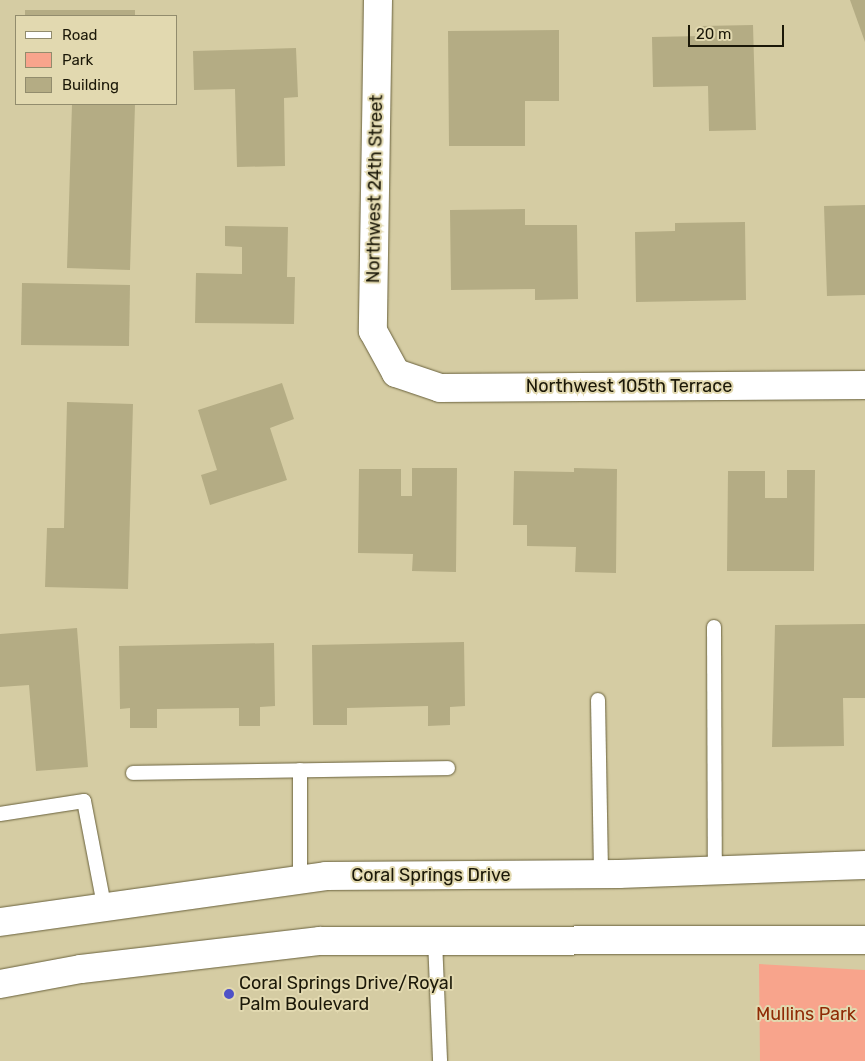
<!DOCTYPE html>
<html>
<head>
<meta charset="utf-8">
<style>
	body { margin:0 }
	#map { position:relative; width:865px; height:1061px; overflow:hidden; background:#d5cca3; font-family:Rubik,sans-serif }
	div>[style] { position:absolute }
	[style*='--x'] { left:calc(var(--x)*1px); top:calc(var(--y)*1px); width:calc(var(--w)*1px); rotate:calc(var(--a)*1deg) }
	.green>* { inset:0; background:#f8a48c }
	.building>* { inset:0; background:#b4ac84 }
	.roads { filter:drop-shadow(0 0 1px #69613c) drop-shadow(0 0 1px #69613c) }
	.lane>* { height:14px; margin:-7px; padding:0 7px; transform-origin:7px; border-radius:7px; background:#fff }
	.street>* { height:28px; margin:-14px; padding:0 14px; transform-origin:14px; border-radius:14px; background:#fff }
	.secondary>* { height:28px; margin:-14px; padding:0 14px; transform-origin:14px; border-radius:14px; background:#fff }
	.dots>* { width:14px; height:14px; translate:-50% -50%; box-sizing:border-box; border:2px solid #e2d9b0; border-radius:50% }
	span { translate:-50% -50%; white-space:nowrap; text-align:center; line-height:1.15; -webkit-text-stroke:4px #e2d9b0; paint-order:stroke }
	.street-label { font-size:18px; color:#1b1808 }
	.poi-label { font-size:18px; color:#1b1808 }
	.left { translate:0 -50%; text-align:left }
	.park-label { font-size:18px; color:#8f2a05 }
	.legend { position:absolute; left:15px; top:15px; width:162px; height:90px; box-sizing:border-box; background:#e2d9b0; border:1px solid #928c6d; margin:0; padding:6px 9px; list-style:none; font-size:15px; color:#1b1808 }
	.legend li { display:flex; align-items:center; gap:10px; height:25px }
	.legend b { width:25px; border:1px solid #928c6d }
	.scale { position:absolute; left:688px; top:25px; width:96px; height:22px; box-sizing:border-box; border:2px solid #1b1808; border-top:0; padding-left:6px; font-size:15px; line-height:18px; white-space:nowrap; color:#1b1808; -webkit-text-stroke:4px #e2d9b0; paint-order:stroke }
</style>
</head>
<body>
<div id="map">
	<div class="green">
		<i style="clip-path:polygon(759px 964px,865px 970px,865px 1061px,760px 1061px)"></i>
	</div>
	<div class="building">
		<i style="clip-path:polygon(850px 0,865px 0,865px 42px)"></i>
		<i style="clip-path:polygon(25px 10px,135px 10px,135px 16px,25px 16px)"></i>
		<i style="clip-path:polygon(753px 25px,756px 130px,709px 131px,708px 86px,653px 87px,652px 37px,701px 36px,701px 26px)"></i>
		<i style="clip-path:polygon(559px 30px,559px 101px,525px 101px,525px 146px,449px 146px,448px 31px)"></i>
		<i style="clip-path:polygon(296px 48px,298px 97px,284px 98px,285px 166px,237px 167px,235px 89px,194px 90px,193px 51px)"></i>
		<i style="clip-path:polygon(72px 104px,135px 104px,130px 270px,67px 268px)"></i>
		<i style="clip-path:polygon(865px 205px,865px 295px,827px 296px,824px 206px)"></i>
		<i style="clip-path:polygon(525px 209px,525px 225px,577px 225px,578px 299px,535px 300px,535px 289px,451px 290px,450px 210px)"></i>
		<i style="clip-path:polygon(745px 222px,746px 300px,636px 302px,635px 232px,675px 231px,675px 223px)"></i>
		<i style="clip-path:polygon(225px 226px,288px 227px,287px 277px,295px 277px,294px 324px,195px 323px,196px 273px,242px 274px,242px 247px,225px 246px)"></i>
		<i style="clip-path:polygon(22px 283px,130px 285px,129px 346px,21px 345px)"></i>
		<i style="clip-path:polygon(282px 383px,294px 419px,270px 428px,287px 480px,210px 505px,201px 475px,217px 470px,198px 410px)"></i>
		<i style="clip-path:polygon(67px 402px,133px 404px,128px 589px,45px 587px,47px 528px,64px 528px)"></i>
		<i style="clip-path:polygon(412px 468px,457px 468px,456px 572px,412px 571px,413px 554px,358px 553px,359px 469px,401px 469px,401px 496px,412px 496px)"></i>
		<i style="clip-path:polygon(574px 468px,617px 469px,616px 573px,575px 572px,576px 547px,527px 546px,527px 525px,513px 525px,514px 471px,574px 472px)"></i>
		<i style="clip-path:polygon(787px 470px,815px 470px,814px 571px,727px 571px,728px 471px,765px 471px,765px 498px,787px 498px)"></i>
		<i style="clip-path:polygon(865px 624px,865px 698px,843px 698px,844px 746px,772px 747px,775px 625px)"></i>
		<i style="clip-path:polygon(77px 628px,88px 767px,36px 771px,29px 685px,0 687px,0 634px)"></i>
		<i style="clip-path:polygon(464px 642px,465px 706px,450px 707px,450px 725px,428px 726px,428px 706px,347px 708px,347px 725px,313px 725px,312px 645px)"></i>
		<i style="clip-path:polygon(274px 643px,275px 706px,260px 707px,260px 726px,239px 726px,239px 708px,157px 709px,157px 728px,130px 728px,130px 708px,120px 709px,119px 646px)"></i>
	</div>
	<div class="roads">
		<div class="lane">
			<i style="--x:714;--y:627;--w:244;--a:89.8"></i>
			<i style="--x:598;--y:700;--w:174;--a:89"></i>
			<i style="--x:300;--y:770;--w:109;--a:90"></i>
			<i style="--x:133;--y:773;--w:315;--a:-0.9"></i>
			<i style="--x:0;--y:814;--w:85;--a:-8.8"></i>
			<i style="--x:84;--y:801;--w:106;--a:79.1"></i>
			<i style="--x:435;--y:940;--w:121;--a:87.6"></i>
		</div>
		<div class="street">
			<i style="--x:378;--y:0;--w:331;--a:90.9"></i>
			<i style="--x:373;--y:331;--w:48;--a:61.3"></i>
			<i style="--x:396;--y:373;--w:46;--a:18.8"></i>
			<i style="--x:440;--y:388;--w:425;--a:-0.4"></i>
		</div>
		<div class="secondary">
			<i style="--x:0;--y:922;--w:329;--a:-8"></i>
			<i style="--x:326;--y:876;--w:293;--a:-0.4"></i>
			<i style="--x:619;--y:874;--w:246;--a:-2.1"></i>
			<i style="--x:0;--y:984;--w:82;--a:-10.5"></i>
			<i style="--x:81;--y:969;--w:241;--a:-6.7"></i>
			<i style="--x:320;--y:941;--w:545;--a:-0.11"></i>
		</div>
	</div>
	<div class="dots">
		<i style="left:229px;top:994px;background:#4f51c7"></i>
	</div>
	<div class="street-label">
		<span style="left:375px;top:189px;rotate:-89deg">Northwest 24th Street</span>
		<span style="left:629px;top:386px">Northwest 105th Terrace</span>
		<span style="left:431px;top:875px">Coral Springs Drive</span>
	</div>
	<div class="poi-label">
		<span class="left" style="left:239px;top:994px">Coral Springs Drive/Royal<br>Palm Boulevard</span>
	</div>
	<div class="park-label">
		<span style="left:806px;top:1014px">Mullins Park</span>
	</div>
	<ul class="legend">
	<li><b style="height:6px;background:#fff"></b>Road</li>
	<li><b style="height:14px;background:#f8a48c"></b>Park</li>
	<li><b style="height:14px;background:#b4ac84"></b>Building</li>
	</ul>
	<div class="scale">20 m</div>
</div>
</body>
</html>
